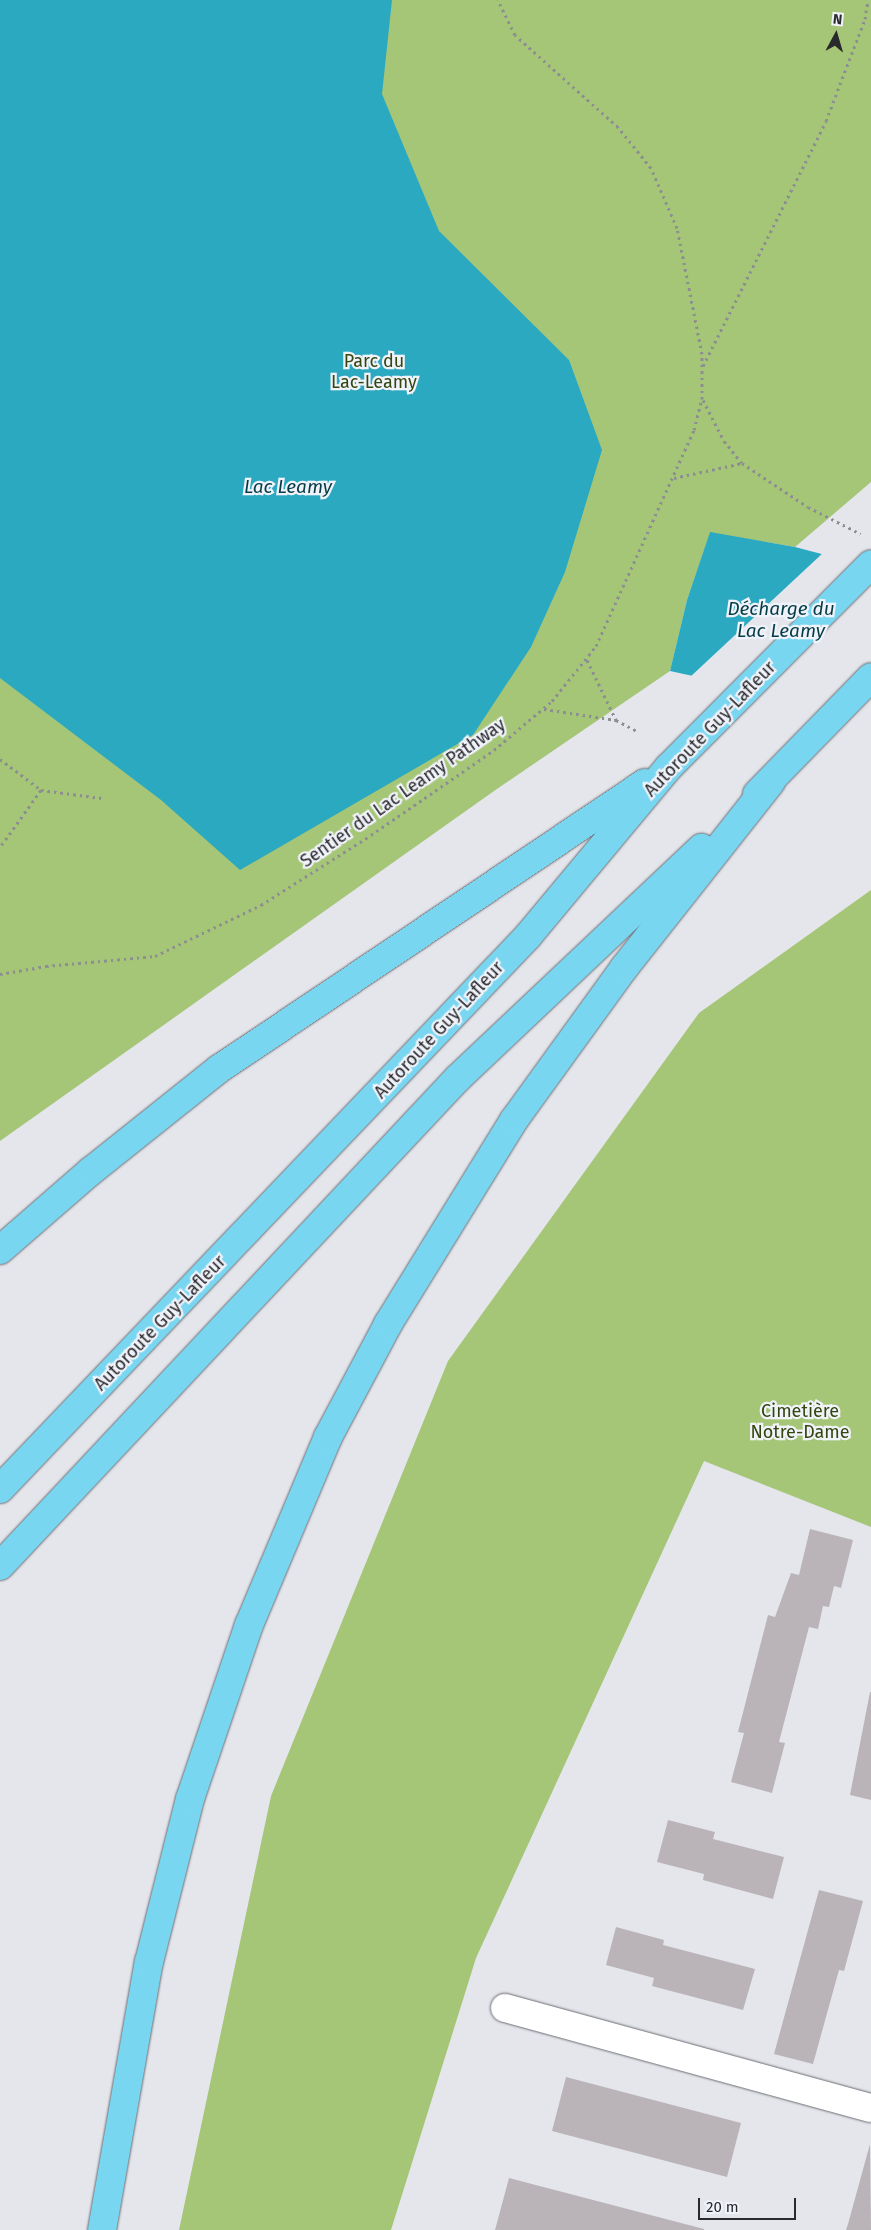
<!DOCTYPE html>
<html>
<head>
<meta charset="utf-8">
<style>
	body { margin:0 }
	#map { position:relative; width:871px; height:2230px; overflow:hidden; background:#e4e6ec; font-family:"Fira Sans",sans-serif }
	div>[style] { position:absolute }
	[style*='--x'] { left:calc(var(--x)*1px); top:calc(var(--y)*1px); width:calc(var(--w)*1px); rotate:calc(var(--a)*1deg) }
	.green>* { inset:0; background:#a5c577 }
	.water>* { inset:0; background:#2ba9c1 }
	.pier>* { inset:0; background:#e4e6ec }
	.building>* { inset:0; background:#bab4b8 }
	.path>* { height:3px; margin-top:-1.5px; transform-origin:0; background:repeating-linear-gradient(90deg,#8d8e92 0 2.5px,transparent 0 6.5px) }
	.roads { filter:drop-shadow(0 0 1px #6d6e74) drop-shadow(0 0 1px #6d6e74) }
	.minor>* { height:28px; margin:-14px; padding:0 14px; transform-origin:14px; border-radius:14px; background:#fff }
	.highway>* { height:28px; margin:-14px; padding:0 14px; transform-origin:14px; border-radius:14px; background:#79d6f1 }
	span { translate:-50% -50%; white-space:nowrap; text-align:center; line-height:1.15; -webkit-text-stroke:4.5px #f1f3fa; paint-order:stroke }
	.park-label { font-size:18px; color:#33460e }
	.street-label { font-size:18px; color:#29292c }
	.water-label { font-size:19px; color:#043c46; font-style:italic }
	.north { position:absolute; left:811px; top:10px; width:50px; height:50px; -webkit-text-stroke:4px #f1f3fa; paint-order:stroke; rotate:6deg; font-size:14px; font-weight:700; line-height:20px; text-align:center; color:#29292c }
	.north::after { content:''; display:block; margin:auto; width:18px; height:22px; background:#29292c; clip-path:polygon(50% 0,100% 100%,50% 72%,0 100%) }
	.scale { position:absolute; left:698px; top:2198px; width:98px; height:22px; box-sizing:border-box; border:2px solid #29292c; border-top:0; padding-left:6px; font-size:15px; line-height:18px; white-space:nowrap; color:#29292c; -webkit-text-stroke:4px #f1f3fa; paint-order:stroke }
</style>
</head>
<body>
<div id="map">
	<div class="green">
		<i style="clip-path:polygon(0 0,871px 0,871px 482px,795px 547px,710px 533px,687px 600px,670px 671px,494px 791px,0 1141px)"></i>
		<i style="clip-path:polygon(871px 890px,871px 1527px,704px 1461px,476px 1958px,391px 2230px,179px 2230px,271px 1796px,448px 1361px,699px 1013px)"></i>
	</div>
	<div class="water">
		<i style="clip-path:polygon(0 0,392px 0,382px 94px,439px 231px,569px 360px,602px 450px,565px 572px,531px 647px,473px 735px,240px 870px,161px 800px,0 678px)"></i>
		<i style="clip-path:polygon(710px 532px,795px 547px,871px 567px,871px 715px,670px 671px,687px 600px)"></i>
	</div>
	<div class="pier">
		<i style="clip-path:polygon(824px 552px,871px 565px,871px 717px,689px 678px)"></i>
	</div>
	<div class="building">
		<i style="clip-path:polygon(810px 1529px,853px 1540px,841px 1588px,834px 1586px,829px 1607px,823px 1606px,818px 1629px,809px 1627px,779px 1742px,785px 1743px,772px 1793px,731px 1782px,744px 1733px,738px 1732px,768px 1615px,775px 1617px,791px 1573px,799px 1575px)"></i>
		<i style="clip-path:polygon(870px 1692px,871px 1692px,871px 1800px,850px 1795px)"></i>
		<i style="clip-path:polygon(668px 1820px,715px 1832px,713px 1839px,784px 1857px,773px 1899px,703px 1880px,704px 1874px,657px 1862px)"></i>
		<i style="clip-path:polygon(819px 1890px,863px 1901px,844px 1971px,839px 1970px,813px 2064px,774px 2054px)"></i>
		<i style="clip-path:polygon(616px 1927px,664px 1940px,663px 1945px,755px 1969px,743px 2010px,652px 1986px,654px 1978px,606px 1965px)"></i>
		<i style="clip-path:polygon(566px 2077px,741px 2123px,727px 2177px,552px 2131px)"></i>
		<i style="clip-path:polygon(870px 2144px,871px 2230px,846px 2230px,848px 2224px)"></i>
		<i style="clip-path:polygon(509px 2178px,704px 2229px,704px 2230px,495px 2230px)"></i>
	</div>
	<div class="path">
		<i style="--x:703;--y:366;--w:274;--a:-63.3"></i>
		<i style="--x:826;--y:121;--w:109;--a:-69.1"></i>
		<i style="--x:865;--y:19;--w:19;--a:-81"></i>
		<i style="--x:703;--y:400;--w:46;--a:62.9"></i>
		<i style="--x:724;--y:441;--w:28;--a:51"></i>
		<i style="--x:742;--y:463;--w:79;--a:33.7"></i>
		<i style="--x:808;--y:507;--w:59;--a:27"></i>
		<i style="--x:674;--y:478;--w:70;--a:-12.4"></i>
		<i style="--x:587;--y:660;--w:67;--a:64.2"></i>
		<i style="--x:544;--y:709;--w:73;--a:8.7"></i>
		<i style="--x:616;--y:720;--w:24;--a:28"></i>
		<i style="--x:0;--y:759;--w:51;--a:37.1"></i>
		<i style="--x:41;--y:790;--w:70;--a:125.7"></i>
		<i style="--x:41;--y:790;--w:61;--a:7.6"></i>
		<i style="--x:0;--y:974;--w:47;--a:-9.9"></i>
		<i style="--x:46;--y:966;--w:109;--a:-5.2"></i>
		<i style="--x:155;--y:956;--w:118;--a:-25.7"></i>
		<i style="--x:261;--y:905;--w:130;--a:-32.5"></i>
		<i style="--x:371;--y:835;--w:150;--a:-34.6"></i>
		<i style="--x:494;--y:750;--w:76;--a:-40.2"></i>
		<i style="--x:552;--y:701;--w:70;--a:-51.3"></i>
		<i style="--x:596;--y:646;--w:237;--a:-65.6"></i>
		<i style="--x:694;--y:430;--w:32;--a:-76"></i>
		<i style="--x:702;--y:399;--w:45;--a:-90"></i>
		<i style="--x:702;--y:354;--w:128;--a:-101.2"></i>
		<i style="--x:677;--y:228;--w:65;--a:-113.4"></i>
		<i style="--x:651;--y:168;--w:53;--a:-128.8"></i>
		<i style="--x:618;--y:127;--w:138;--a:-138.2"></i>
		<i style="--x:515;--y:35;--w:39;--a:-116"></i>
	</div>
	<div class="roads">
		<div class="minor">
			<i style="--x:505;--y:2008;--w:379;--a:15.3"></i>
		</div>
		<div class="highway">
			<i style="--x:757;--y:794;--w:163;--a:-45.7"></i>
			<i style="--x:0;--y:1250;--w:121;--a:-41"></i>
			<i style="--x:91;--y:1171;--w:164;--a:-38.6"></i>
			<i style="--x:219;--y:1069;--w:513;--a:-33.88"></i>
			<i style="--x:0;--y:1489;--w:765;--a:-46.32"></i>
			<i style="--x:528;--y:936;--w:220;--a:-50.2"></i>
			<i style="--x:669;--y:767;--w:286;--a:-45.1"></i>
			<i style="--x:0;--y:1566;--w:669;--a:-46.82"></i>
			<i style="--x:458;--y:1078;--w:335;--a:-43.4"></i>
			<i style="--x:102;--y:2230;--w:272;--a:-80.1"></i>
			<i style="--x:149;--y:1962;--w:168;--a:-75.9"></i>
			<i style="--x:190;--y:1799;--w:184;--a:-71.3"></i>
			<i style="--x:249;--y:1625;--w:204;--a:-67.2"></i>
			<i style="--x:328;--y:1437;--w:128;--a:-62"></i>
			<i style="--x:388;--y:1324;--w:240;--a:-58.3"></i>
			<i style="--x:514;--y:1120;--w:188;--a:-54.1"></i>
			<i style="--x:624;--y:968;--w:237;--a:-51.7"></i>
		</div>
	</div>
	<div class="park-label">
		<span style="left:374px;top:372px">Parc du<br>Lac-Leamy</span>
		<span style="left:800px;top:1422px">Cimetière<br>Notre-Dame</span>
	</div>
	<div class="street-label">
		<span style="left:710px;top:729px;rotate:-46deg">Autoroute Guy-Lafleur</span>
		<span style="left:403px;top:793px;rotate:-35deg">Sentier du Lac Leamy Pathway</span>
		<span style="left:439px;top:1030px;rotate:-47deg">Autoroute Guy-Lafleur</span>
		<span style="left:160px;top:1323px;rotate:-46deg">Autoroute Guy-Lafleur</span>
	</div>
	<div class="water-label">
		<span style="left:288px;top:487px">Lac Leamy</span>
		<span style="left:781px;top:620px">Décharge du<br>Lac Leamy</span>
	</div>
	<div class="north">N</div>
	<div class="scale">20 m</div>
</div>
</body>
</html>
